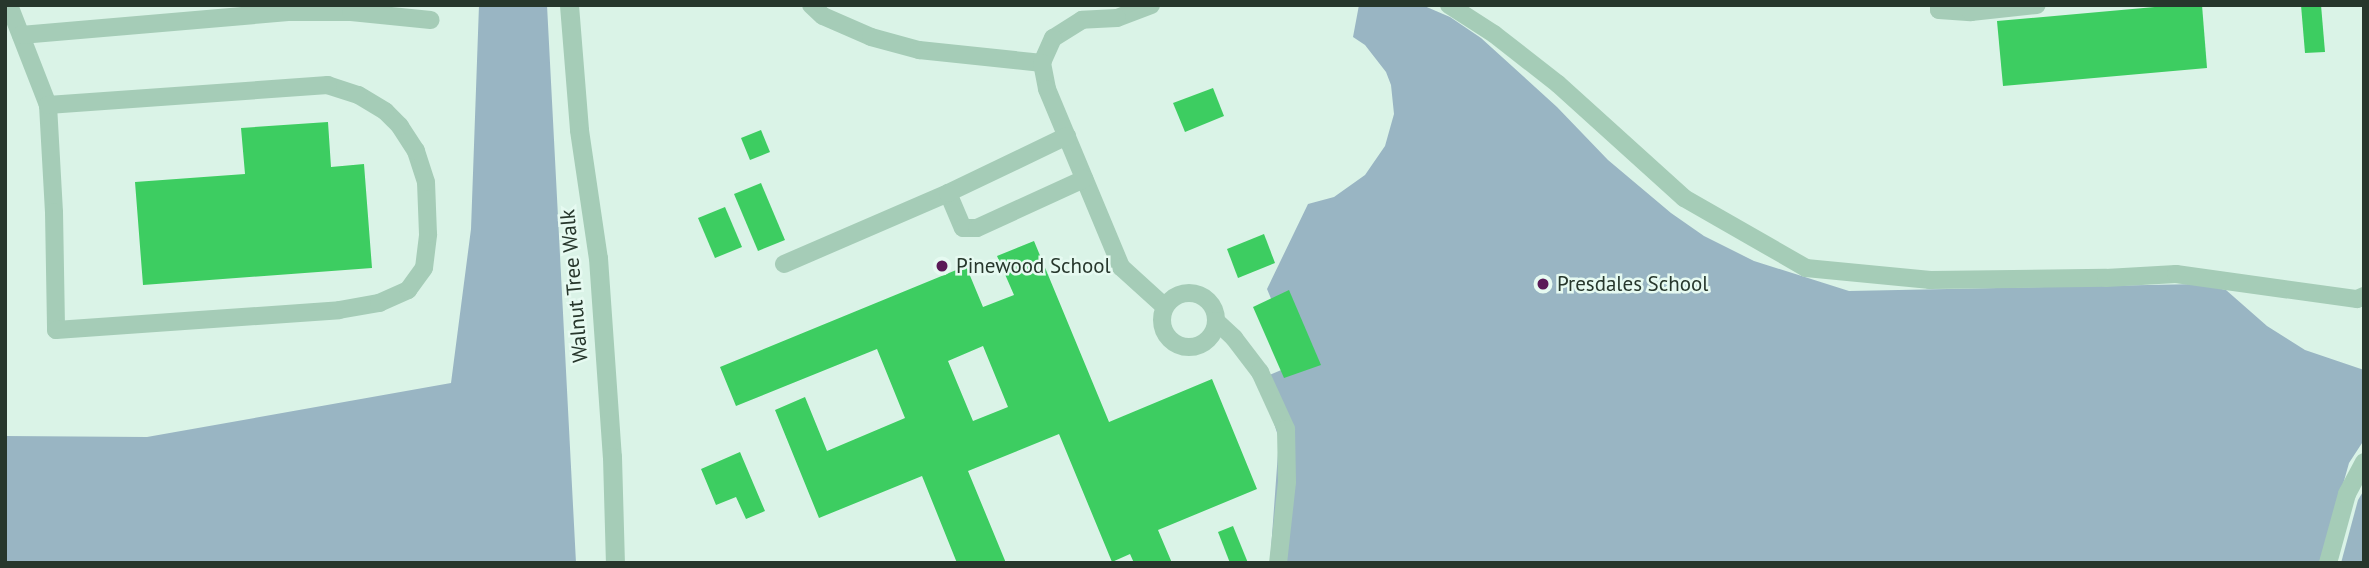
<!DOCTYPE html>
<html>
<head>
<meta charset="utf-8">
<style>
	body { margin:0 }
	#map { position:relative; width:2369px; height:568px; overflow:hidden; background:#daf3e7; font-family:"PT Sans",sans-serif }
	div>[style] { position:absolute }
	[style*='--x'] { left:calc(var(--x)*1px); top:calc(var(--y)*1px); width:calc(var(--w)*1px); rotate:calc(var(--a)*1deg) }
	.green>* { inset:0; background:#99b5c3 }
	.building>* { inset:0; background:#3dcd61 }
	.service>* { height:18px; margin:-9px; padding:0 9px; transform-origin:9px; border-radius:9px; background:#a5ccb7 }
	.service>.ring { margin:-9px; padding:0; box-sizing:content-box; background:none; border:18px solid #a5ccb7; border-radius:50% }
	.minor>* { height:19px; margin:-9.5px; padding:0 9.5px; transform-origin:9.5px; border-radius:9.5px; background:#a5ccb7 }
	.dots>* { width:19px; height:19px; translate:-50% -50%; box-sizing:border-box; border:4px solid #e6faf1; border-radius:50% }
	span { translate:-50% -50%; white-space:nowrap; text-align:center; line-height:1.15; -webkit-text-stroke:5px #e6faf1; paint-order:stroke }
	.poi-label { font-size:21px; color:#27372c }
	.left { translate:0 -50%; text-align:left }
	.street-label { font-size:21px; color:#27372c }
	.frame { position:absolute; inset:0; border:7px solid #27372c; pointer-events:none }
</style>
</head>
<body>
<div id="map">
	<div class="green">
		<i style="clip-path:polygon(479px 5px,547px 5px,576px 563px,5px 563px,5px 436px,147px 437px,451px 383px,471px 229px)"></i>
		<i style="clip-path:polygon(1359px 5px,1422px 5px,1450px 17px,1481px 38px,1557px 107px,1608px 160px,1671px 213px,1704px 236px,1754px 261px,1849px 291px,2200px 284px,2226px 290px,2267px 326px,2305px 350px,2364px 370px,2364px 440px,2349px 463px,2321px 563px,1270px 563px,1279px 439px,1260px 379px,1298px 363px,1267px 289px,1308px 204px,1334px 197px,1365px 175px,1385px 146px,1394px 114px,1391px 85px,1386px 72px,1365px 45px,1353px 37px)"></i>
		<i style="clip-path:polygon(2364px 490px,2364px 563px,2341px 563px,2358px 500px)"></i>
	</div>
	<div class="building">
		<i style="clip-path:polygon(2177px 5px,2202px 5px,2207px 68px,2003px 86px,1997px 21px)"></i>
		<i style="clip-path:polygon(2301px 5px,2321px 5px,2325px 52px,2305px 53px)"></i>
		<i style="clip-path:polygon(1213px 88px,1224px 116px,1185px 132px,1173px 103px)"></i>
		<i style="clip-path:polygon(328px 122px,331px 167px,364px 164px,372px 268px,143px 285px,135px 182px,245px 174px,241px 128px)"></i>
		<i style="clip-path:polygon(761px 130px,770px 152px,750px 160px,741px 138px)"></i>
		<i style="clip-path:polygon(761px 183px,785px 240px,758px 251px,734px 194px)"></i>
		<i style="clip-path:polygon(725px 207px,742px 247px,715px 258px,698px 218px)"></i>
		<i style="clip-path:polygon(1264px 234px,1275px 263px,1238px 278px,1227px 249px)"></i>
		<i style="clip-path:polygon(evenodd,1034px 241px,1109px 422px,1212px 379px,1257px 489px,1158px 530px,1172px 563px,1134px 563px,1130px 554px,1112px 562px,1059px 434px,968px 471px,1006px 563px,957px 563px,922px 476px,819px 518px,775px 410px,805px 397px,827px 451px,905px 418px,877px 349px,736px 406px,720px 367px,966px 266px,983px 307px,1014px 295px,997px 256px,1034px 241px,983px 346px,1008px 407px,973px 421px,948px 361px,983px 346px)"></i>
		<i style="clip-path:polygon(1289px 290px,1321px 365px,1284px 378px,1253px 307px)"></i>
		<i style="clip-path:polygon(740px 452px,765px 511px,746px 519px,736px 497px,716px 505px,701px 469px)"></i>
		<i style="clip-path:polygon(1233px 526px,1248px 563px,1230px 563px,1218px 532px)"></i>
	</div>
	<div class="service">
		<i style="--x:9;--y:5;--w:107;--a:68.7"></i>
		<i style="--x:48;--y:105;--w:107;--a:86.8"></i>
		<i style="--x:54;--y:212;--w:118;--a:89"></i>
		<i style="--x:56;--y:330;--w:284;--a:-4"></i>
		<i style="--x:339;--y:310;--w:41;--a:-9.9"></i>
		<i style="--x:379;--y:303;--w:32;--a:-24"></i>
		<i style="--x:408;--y:290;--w:27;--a:-54"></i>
		<i style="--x:424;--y:268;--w:34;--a:-83"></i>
		<i style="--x:428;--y:234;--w:52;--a:-92.2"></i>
		<i style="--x:426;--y:182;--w:33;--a:-108"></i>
		<i style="--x:416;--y:151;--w:30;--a:-123"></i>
		<i style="--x:400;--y:126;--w:21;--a:-135"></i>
		<i style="--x:385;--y:111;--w:31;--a:-149"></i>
		<i style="--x:358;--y:95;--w:32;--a:-162"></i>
		<i style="--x:328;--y:85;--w:281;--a:175.9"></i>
		<i style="--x:811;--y:5;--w:16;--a:43"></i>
		<i style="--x:823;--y:16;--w:52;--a:23.6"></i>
		<i style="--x:871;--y:37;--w:50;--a:15.2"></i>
		<i style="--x:919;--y:50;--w:124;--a:6"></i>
		<i style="--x:1151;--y:5;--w:36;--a:159"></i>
		<i style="--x:1117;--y:18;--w:35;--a:177"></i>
		<i style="--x:1082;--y:20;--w:34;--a:148"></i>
		<i style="--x:1053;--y:38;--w:27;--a:114"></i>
		<i style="--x:1042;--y:63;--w:26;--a:79"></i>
		<i style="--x:1047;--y:89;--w:193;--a:67.4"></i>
		<i style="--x:1121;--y:267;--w:59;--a:42.3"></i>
		<i style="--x:1449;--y:5;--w:54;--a:32.8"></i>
		<i style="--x:1494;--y:34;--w:81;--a:38"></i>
		<i style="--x:1558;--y:84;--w:170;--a:42.1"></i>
		<i style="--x:1684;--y:198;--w:141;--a:29.8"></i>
		<i style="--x:1806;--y:268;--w:125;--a:5.5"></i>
		<i style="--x:1930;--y:280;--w:176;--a:-0.7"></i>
		<i style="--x:2106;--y:278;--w:70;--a:-3.3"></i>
		<i style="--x:2176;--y:274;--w:183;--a:7.9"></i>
		<i style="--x:2357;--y:299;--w:8;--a:-23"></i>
		<i style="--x:1939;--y:5;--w:5;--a:90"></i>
		<i style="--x:1939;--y:10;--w:32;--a:4"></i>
		<i style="--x:1971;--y:12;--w:66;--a:-6.1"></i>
		<i style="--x:21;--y:35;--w:271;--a:-4.9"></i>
		<i style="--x:291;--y:12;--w:60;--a:0"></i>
		<i style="--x:351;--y:12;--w:80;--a:5.7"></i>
		<i style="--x:948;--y:193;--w:38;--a:67"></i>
		<i style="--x:963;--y:228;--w:14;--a:0"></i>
		<i style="--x:977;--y:228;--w:118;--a:-24.6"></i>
		<i style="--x:784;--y:264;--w:179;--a:-23.4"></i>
		<i style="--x:948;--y:193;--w:132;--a:-25.6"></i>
		<i class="ring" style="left:1162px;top:293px;width:36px;height:36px"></i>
		<i style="--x:1216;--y:321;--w:25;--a:43"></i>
		<i style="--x:1234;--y:338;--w:43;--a:52.6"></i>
		<i style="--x:1260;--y:372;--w:63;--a:65.5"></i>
		<i style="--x:1286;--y:429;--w:53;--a:88.9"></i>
		<i style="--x:1287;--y:482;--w:81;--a:96.3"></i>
		<i style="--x:2328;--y:563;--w:72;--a:-74.6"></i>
		<i style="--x:2347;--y:494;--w:36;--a:-62"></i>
	</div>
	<div class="minor">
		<i style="--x:569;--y:5;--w:125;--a:85.4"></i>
		<i style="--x:579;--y:130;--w:129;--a:81.6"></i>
		<i style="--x:598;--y:258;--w:199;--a:86"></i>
		<i style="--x:612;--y:457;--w:106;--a:88.4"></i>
	</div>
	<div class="dots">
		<i style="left:942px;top:266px;background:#5b1a57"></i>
		<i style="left:1543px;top:284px;background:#5b1a57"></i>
	</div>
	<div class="poi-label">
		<span class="left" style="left:956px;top:266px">Pinewood School</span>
		<span class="left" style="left:1557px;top:284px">Presdales School</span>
	</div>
	<div class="street-label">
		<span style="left:574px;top:286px;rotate:-95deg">Walnut Tree Walk</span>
	</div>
	<div class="frame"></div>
</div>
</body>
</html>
